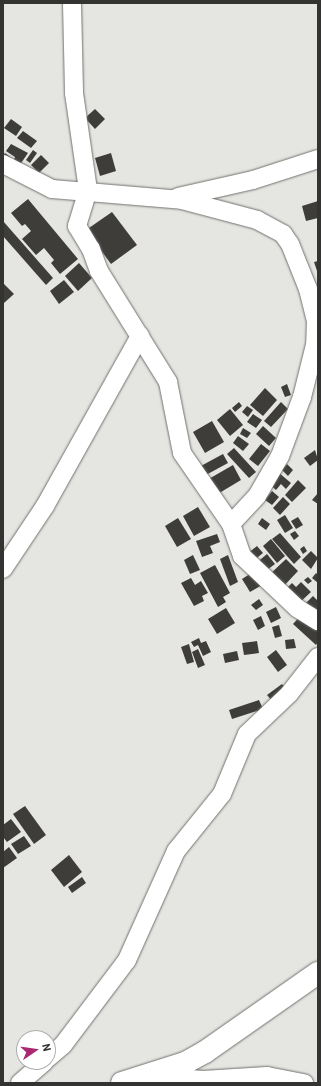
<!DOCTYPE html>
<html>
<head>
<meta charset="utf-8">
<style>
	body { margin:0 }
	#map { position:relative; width:321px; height:1086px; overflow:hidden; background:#e5e6e2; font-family:Barlow,sans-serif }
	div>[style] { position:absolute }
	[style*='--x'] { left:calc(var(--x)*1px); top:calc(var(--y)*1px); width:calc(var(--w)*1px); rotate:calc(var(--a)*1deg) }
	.building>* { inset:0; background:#3e3d3a }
	.roads { filter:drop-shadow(0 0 1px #70716d) drop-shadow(0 0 1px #70716d) }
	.minor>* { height:18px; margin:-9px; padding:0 9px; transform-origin:9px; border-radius:9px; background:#fff }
	.tertiary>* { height:22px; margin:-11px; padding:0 11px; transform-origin:11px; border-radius:11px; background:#fff }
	span { translate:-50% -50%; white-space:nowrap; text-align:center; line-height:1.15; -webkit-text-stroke:4px #fff; paint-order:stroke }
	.frame { position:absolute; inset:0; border:4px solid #333432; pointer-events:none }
	.north { position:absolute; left:16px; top:1030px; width:40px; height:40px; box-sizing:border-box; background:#fff; border:1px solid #adaead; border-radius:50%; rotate:77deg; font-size:11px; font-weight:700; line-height:16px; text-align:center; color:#333432 }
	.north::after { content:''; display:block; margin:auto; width:14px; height:18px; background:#aa2772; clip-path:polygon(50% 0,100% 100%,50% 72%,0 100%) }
</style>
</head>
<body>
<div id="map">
	<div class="building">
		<i style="clip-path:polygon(95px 109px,105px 119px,95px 129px,85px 118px)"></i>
		<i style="clip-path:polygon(11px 119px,22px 127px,16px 136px,4px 128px)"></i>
		<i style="clip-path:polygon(23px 131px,37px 141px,31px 148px,17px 138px)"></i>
		<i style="clip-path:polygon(11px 144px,28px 153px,17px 169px,3px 156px,5px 153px,14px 160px,15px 157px,6px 151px)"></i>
		<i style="clip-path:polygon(33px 150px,37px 153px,30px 163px,26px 160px)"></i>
		<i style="clip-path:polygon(111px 153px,116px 171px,100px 176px,95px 158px)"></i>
		<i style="clip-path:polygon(41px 155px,49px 163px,39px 173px,31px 165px)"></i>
		<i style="clip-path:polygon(28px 199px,78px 259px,60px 274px,51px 263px,54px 260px,44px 248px,36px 255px,22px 239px,31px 231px,25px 224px,22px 226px,11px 213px)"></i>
		<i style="clip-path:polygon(318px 201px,318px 218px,306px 221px,302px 206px)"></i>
		<i style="clip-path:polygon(112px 212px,137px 245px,111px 264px,86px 230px)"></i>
		<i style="clip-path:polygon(3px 221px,53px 278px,46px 285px,3px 236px)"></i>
		<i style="clip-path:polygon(318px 261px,318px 274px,314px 262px)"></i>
		<i style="clip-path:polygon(79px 263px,92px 278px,78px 291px,65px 276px)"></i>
		<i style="clip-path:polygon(64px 280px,74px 292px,59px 304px,50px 291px)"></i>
		<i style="clip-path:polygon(3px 283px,14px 294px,4px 303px,3px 303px)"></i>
		<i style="clip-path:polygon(287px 384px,291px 395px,285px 397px,281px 387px)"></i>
		<i style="clip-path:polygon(265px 388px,277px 400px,263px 416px,250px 405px)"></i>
		<i style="clip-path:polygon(239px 402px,242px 406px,235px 412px,232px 408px)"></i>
		<i style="clip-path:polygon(281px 402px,288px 409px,271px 427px,264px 421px)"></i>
		<i style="clip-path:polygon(247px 406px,253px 410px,248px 417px,242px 412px)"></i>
		<i style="clip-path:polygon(230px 409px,243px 425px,230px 436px,217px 420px)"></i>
		<i style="clip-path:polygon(253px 414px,262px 420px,256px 428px,247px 422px)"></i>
		<i style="clip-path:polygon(212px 421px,224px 442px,205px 453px,193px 432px)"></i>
		<i style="clip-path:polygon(263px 426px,276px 438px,269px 446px,256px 434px)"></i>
		<i style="clip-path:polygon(243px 428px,251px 433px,247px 438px,240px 434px)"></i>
		<i style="clip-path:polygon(238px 436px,249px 444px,243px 451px,233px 443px)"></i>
		<i style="clip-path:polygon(261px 444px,270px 451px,258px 466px,249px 459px)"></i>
		<i style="clip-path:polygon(234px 448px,256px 472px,249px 478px,227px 454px)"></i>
		<i style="clip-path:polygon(315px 450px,318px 460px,310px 466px,304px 458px)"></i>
		<i style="clip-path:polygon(223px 454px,228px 463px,204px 476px,199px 467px)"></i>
		<i style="clip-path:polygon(287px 464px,293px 470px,288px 476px,282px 470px)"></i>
		<i style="clip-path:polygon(233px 465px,241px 480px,216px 495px,207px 480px)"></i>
		<i style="clip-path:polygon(278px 472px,291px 483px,286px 489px,281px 484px,276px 490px,268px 483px)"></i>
		<i style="clip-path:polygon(298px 480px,306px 488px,292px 502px,285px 495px)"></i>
		<i style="clip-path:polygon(272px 491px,279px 497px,272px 505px,265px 500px)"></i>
		<i style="clip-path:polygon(318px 493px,318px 504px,312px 500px)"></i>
		<i style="clip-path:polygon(283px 497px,290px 504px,280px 515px,273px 508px)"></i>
		<i style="clip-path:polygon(198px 507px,210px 527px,194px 536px,183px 516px)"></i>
		<i style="clip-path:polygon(285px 515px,293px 528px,285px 533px,277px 520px)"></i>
		<i style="clip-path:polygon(298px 517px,303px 525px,296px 529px,291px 521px)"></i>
		<i style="clip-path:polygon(178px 518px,191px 539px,177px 547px,165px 526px)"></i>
		<i style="clip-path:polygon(262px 518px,270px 524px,266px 530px,258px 524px)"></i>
		<i style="clip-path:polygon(295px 531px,299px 536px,294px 540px,290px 534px)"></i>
		<i style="clip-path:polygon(280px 533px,301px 557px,294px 564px,272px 539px)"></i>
		<i style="clip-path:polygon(217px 534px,220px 542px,210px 546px,213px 553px,202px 557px,196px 541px)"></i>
		<i style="clip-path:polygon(271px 539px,285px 556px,277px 563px,263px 546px)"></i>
		<i style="clip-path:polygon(257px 546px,263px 553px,253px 561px,247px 554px)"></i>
		<i style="clip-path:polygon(304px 546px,307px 551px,303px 554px,300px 549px)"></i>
		<i style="clip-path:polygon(311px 551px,318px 558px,311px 569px,302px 560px)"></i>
		<i style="clip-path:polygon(267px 554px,275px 564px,263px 573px,255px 564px)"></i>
		<i style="clip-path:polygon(193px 555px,200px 570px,190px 574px,184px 560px)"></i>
		<i style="clip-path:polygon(228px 555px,238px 582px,230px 586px,220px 559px)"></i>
		<i style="clip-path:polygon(286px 559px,298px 571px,281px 589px,268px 576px)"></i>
		<i style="clip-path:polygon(215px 565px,230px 593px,223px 597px,226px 602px,218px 607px,200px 573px)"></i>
		<i style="clip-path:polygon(253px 572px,262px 585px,250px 592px,242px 579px)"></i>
		<i style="clip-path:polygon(316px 573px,318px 575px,318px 583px,312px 578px)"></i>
		<i style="clip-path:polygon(308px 577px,312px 581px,308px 584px,304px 580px)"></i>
		<i style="clip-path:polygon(191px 578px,195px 585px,201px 581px,208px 593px,202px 596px,204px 601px,194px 606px,181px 583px)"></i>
		<i style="clip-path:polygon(301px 582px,311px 592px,297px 605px,284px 591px,292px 583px,296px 587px)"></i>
		<i style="clip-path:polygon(313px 596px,318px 601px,318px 611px,303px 606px)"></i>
		<i style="clip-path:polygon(259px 599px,263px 605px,256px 610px,251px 605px)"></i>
		<i style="clip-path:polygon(276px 607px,281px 618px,271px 623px,266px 612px)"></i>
		<i style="clip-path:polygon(226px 608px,235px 623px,217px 634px,208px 619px)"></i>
		<i style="clip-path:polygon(302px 614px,318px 628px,318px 642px,316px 645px,293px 624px)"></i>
		<i style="clip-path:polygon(261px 616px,265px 626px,258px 630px,253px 620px)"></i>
		<i style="clip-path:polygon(279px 625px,282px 636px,275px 638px,272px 627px)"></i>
		<i style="clip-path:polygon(199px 638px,201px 643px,206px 641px,211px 652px,203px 656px,198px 645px,194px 647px,191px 642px)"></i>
		<i style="clip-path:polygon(294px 639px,296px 648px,286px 649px,285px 640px)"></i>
		<i style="clip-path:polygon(257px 641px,259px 653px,244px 655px,242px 643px)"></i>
		<i style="clip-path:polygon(189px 644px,194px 662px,187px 664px,181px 647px)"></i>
		<i style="clip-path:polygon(198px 649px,205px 665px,198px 668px,192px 652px)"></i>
		<i style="clip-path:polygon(276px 650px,287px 665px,278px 672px,267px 657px)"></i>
		<i style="clip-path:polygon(237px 651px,239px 660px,225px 663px,223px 654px)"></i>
		<i style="clip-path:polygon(282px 684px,287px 690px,273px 702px,267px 695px)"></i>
		<i style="clip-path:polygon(259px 700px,263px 709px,232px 719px,229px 710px)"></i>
		<i style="clip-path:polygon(25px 806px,46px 835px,34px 844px,13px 814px)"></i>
		<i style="clip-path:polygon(11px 819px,21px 832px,7px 842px,3px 837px,3px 825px)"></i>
		<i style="clip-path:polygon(24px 836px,31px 846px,18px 854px,11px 844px)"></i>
		<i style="clip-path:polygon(9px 847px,17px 858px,3px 868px,3px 852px)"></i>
		<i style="clip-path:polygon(69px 855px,82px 872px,64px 887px,51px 870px)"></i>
		<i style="clip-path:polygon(82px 877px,86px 883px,72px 893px,68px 887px)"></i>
	</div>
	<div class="roads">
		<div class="minor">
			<i style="--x:72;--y:3;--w:90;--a:88.7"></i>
			<i style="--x:74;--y:93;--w:98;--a:81.8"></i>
			<i style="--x:88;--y:190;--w:38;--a:107"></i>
			<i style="--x:77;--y:226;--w:27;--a:59"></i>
			<i style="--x:91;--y:249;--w:23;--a:70"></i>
			<i style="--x:99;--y:271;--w:131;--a:58.1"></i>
			<i style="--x:168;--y:382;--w:72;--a:78.8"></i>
			<i style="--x:182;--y:453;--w:86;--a:55.4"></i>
			<i style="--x:231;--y:524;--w:34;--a:71"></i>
			<i style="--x:242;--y:556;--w:76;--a:43.4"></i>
			<i style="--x:297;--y:608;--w:25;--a:32"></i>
			<i style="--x:3;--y:164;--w:55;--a:27"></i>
			<i style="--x:52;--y:189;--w:130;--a:4.8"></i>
			<i style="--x:182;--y:200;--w:78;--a:14.9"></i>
			<i style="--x:257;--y:220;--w:30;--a:28"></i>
			<i style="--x:283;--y:234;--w:12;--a:55"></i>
			<i style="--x:290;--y:244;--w:48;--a:68.2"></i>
			<i style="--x:308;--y:289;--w:33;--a:76"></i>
			<i style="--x:316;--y:321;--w:24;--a:92"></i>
			<i style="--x:315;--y:345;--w:54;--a:104"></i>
			<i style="--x:302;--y:397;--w:63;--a:110.4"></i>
			<i style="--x:280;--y:456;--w:46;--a:119.9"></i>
			<i style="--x:257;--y:496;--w:38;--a:133"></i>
			<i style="--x:178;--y:197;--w:77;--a:-12.8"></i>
			<i style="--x:253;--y:180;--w:68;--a:-17.9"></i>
			<i style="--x:3;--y:569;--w:76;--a:-56.3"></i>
			<i style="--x:45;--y:506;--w:195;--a:-60.8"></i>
			<i style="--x:48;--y:1058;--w:20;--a:-41"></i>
			<i style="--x:63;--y:1045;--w:106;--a:-53"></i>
			<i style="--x:127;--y:960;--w:120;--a:-65.8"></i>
			<i style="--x:176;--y:851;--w:73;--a:-51.1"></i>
			<i style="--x:222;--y:794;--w:65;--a:-67.4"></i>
			<i style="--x:247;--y:734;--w:58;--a:-43.6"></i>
			<i style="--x:289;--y:694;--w:47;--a:-51.9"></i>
			<i style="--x:151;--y:1076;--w:52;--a:4.4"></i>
			<i style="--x:203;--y:1080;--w:64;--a:-3.6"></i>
			<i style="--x:267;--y:1076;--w:38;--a:11"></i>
			<i style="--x:20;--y:1083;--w:32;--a:-41"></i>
		</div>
		<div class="tertiary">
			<i style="--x:122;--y:1083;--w:66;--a:-17.6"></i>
			<i style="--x:185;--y:1063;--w:23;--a:-29"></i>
			<i style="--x:205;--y:1052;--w:138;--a:-35"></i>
		</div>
	</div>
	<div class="frame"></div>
	<div class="north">N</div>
</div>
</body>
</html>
